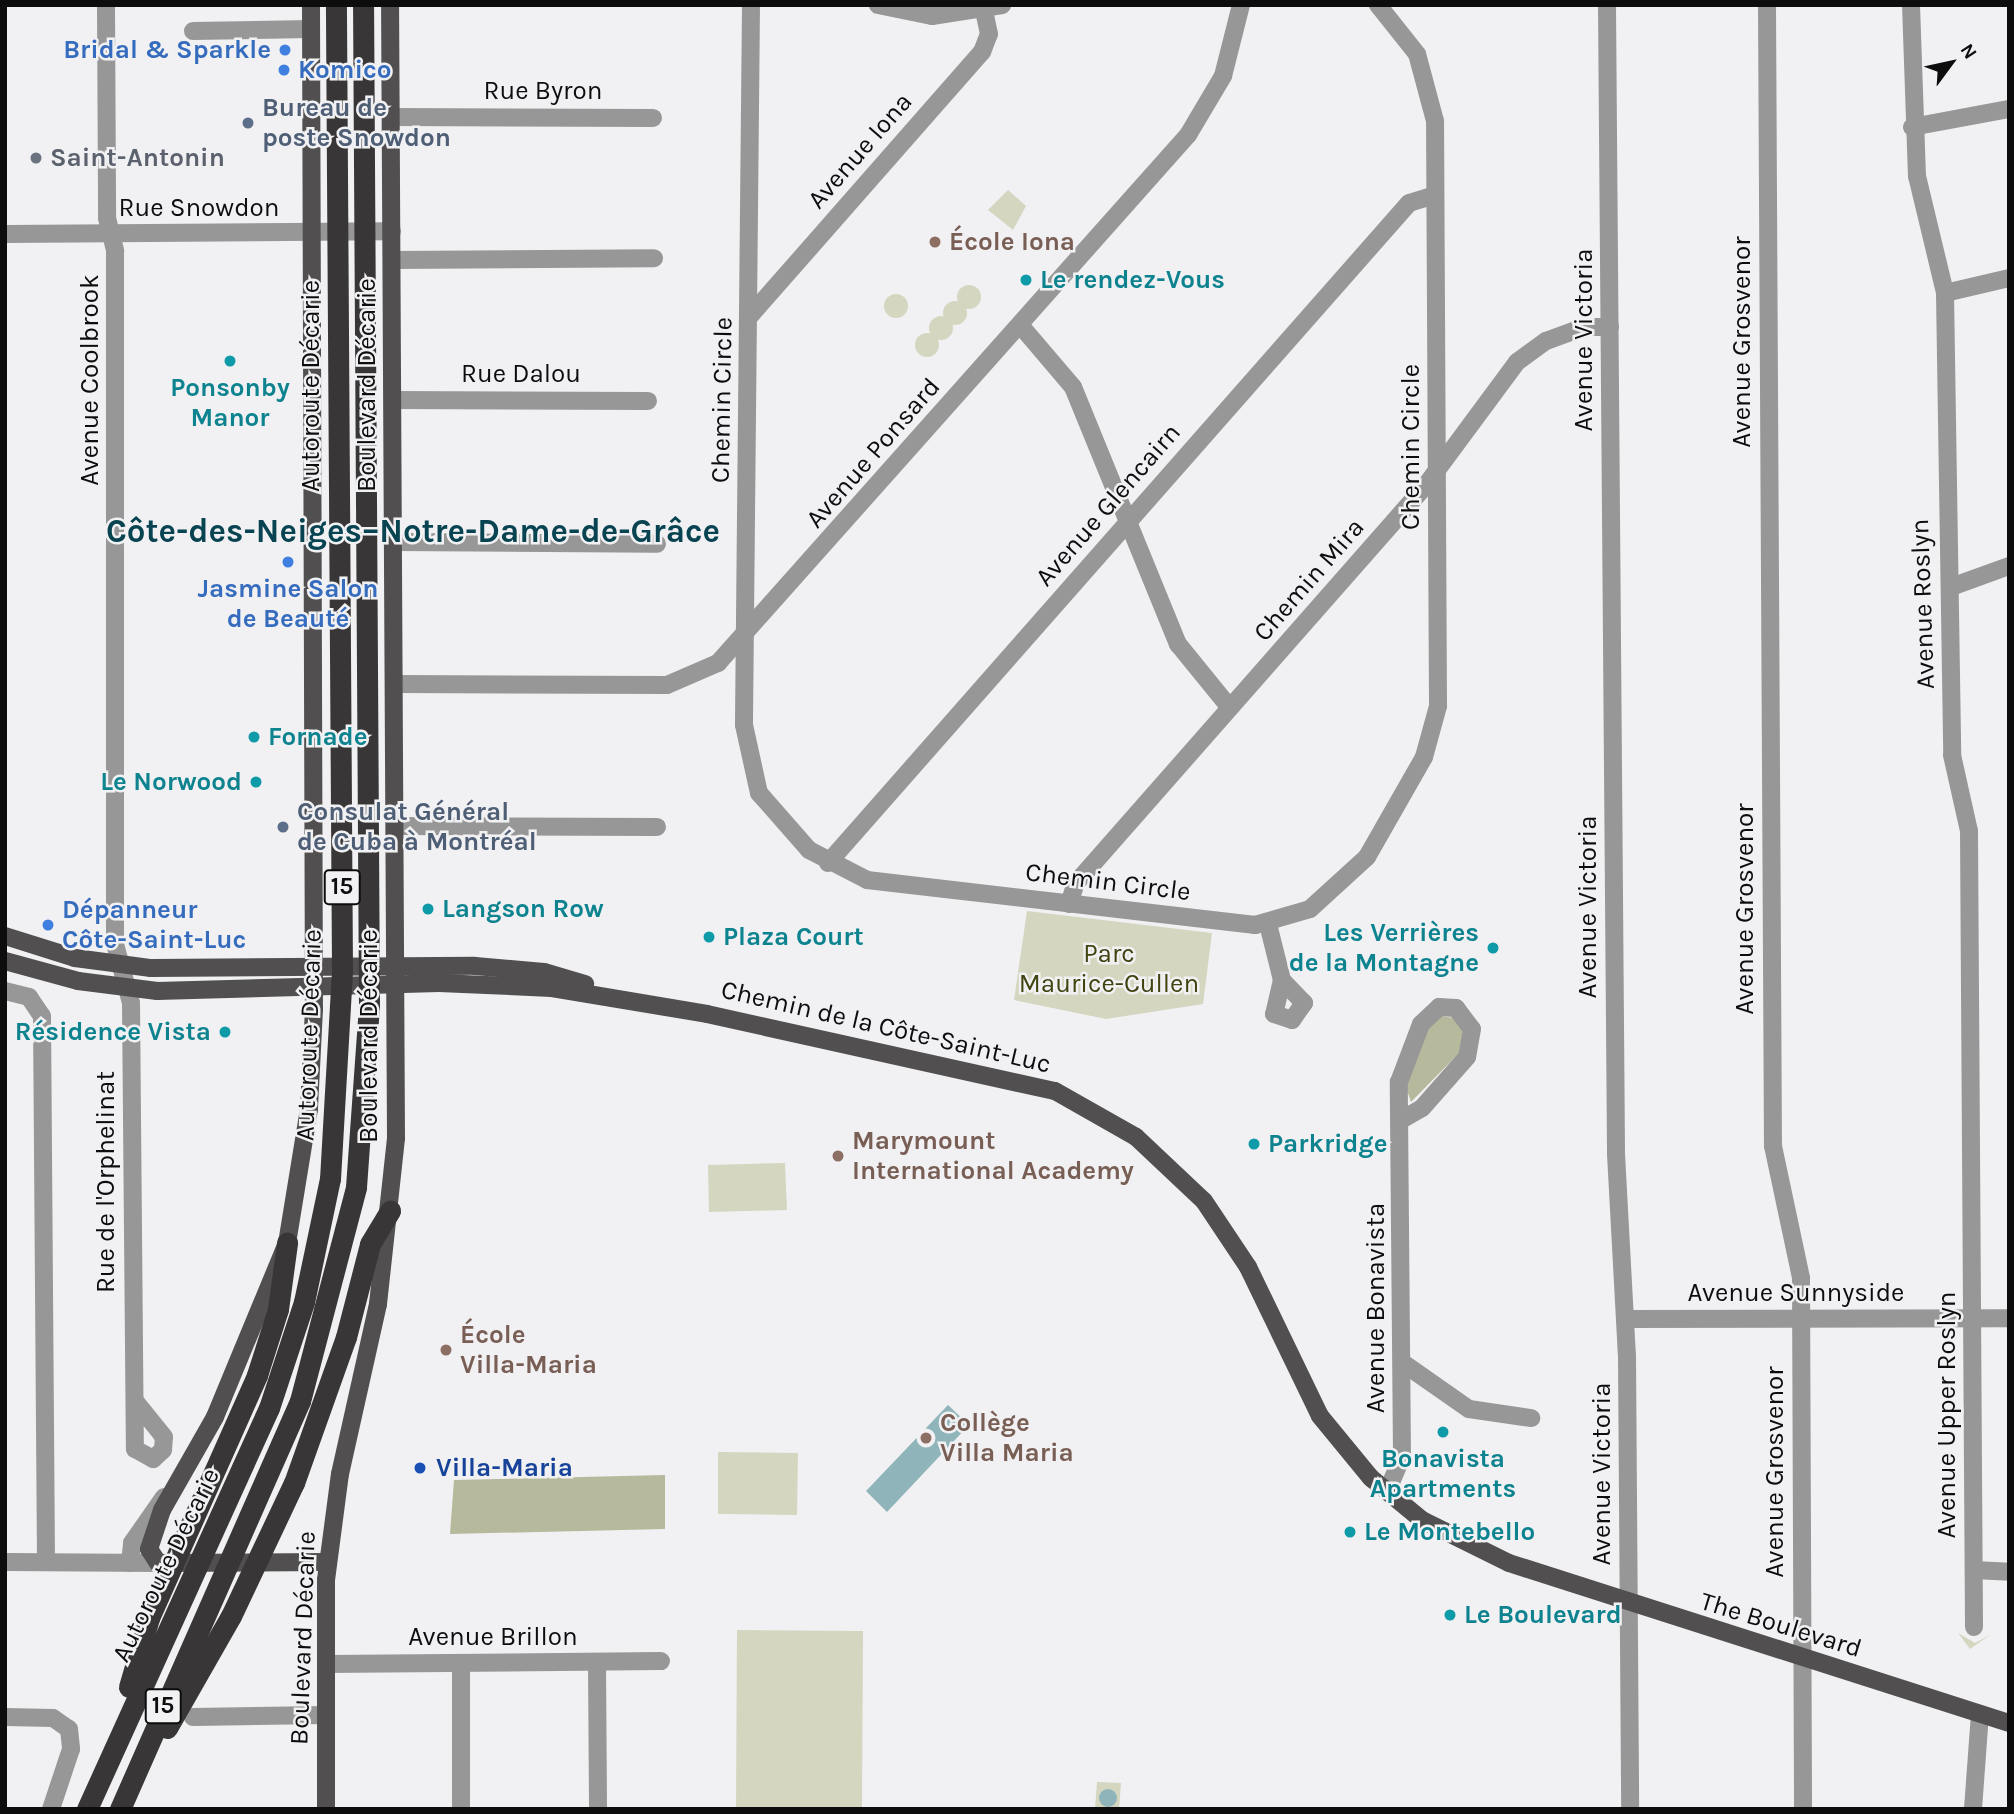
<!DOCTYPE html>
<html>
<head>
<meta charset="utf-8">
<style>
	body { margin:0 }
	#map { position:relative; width:2014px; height:1814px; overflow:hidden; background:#f1f1f3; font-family:Karla,sans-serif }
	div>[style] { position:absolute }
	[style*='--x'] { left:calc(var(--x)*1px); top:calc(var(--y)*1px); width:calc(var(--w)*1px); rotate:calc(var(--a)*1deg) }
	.green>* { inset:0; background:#d4d6bf }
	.round { border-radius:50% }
	.forest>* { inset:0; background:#b6b99b }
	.water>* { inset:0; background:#8fb4ba }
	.minor>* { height:18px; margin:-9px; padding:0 9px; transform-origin:9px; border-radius:9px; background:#989797 }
	.major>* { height:18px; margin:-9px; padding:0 9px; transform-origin:9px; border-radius:9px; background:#514f4f }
	.highway>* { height:21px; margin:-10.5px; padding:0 10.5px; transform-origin:10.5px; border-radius:10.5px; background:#383636 }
	.dots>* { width:19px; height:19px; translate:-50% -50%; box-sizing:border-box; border:4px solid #f1f1f3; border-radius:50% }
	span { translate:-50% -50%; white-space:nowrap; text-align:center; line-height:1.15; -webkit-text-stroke:5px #f1f1f3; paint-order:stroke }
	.shield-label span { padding:2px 5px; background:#f1f1f3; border:2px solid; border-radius:5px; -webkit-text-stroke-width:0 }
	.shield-label { font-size:24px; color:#0d0d0e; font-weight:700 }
	.shop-label { font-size:26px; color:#366cbe; font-weight:700 }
	.right { translate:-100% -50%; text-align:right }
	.left { translate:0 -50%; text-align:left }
	.street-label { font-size:26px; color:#0d0d0e }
	.service-label { font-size:26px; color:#4e5e75; font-weight:700 }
	.worship-label { font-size:26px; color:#5b616d; font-weight:700 }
	.education-label { font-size:26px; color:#785e54; font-weight:700 }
	.culture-label { font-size:26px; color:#0d838f; font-weight:700 }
	.park-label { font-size:26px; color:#414310 }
	.transit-label { font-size:26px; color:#164399; font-weight:700 }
	.district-label { font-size:33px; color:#074350; font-weight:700 }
	.frame { position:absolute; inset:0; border:7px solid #0d0d0e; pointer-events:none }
	.north { position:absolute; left:1916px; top:28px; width:70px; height:70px; -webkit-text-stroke:5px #f1f1f3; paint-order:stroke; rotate:57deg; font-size:19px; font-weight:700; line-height:28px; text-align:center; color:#0d0d0e }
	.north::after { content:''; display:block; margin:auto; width:24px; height:32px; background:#0d0d0e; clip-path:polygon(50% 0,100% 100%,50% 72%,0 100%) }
</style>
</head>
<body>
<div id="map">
	<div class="green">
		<i style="clip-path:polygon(1008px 190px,1026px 206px,1013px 230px,988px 210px)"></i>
		<i class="round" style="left:957px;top:285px;width:24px;height:24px"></i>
		<i class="round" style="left:884px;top:294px;width:24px;height:24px"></i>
		<i class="round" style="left:943px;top:301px;width:24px;height:24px"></i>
		<i class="round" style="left:929px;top:316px;width:24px;height:24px"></i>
		<i class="round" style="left:915px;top:333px;width:24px;height:24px"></i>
		<i style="clip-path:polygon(1027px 911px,1212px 933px,1203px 1004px,1106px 1019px,1014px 1000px)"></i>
		<i style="clip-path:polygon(785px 1163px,787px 1210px,709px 1212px,708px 1165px)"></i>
		<i style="clip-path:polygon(718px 1452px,798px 1453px,797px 1515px,718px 1514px)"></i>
		<i style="clip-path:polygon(737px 1630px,863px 1631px,862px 1809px,736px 1809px)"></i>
		<i style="clip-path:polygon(1958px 1633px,1975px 1643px,1990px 1635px,1970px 1649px)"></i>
		<i style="clip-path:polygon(1097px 1782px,1121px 1783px,1119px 1809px,1095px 1809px)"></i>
	</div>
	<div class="forest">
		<i style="clip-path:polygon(1442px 1016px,1454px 1018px,1463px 1030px,1459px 1053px,1411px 1102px,1406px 1087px,1427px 1028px)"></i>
		<i style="clip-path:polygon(665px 1475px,665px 1529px,450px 1534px,454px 1480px)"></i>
	</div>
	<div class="water">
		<i style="clip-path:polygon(948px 1405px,969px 1425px,887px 1512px,866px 1491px)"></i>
		<i class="round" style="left:1099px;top:1789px;width:18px;height:18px"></i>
	</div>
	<div class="minor">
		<i style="--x:106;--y:5;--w:213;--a:89.7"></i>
		<i style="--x:107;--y:218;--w:34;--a:76"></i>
		<i style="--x:115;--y:251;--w:693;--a:90"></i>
		<i style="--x:115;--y:944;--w:61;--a:74.8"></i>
		<i style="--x:131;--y:1003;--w:446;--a:89.5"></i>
		<i style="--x:135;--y:1449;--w:21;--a:29"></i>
		<i style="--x:153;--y:1459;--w:13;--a:-42"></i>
		<i style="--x:163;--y:1450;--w:13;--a:-86"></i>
		<i style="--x:164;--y:1437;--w:46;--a:-128.9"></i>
		<i style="--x:751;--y:5;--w:720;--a:90.56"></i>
		<i style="--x:744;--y:725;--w:70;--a:77.6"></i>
		<i style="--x:759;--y:793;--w:76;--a:48.7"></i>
		<i style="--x:809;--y:850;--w:65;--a:27.3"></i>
		<i style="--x:867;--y:880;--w:391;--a:6.6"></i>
		<i style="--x:1255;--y:925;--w:57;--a:-16.2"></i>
		<i style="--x:1310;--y:909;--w:77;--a:-42.4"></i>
		<i style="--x:1367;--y:857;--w:115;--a:-60.3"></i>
		<i style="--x:1424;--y:757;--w:53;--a:-74.6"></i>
		<i style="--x:1438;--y:706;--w:585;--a:-90.29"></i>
		<i style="--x:1435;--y:121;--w:69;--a:-105"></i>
		<i style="--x:1417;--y:54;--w:63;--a:-128.5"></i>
		<i style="--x:878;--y:5;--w:55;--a:11.5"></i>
		<i style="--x:932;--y:16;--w:71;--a:-8.9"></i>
		<i style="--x:1607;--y:5;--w:1149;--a:89.55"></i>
		<i style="--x:1616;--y:1154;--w:201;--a:86.9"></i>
		<i style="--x:1627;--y:1355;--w:454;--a:89.6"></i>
		<i style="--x:1767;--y:5;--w:1141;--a:89.7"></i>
		<i style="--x:1773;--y:1146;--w:135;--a:78"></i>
		<i style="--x:1801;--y:1278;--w:531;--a:89.78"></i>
		<i style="--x:1911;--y:5;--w:171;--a:88"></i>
		<i style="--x:1917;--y:176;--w:120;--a:76.5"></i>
		<i style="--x:1945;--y:293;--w:462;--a:89.1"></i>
		<i style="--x:1952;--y:755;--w:78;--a:77.4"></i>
		<i style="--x:1969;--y:831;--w:796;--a:89.64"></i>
		<i style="--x:193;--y:31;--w:118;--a:-1"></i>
		<i style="--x:391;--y:117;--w:262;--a:0.2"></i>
		<i style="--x:1912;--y:127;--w:99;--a:-10.5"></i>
		<i style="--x:5;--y:234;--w:387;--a:-0.4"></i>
		<i style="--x:393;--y:260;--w:261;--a:-0.4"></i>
		<i style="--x:1945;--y:293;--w:66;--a:-13.2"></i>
		<i style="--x:749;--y:317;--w:353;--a:-48.7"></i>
		<i style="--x:982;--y:52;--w:19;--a:-69"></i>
		<i style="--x:989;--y:34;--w:25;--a:-102"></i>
		<i style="--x:1021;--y:326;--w:80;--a:49.6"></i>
		<i style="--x:1073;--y:387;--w:278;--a:67.8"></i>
		<i style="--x:1178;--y:644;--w:82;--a:50.9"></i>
		<i style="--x:393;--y:400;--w:255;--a:0.2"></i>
		<i style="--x:394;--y:542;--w:263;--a:0.4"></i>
		<i style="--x:1951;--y:587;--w:62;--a:-19.9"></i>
		<i style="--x:395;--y:684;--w:272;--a:0.2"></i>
		<i style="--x:667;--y:685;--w:56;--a:-23.3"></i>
		<i style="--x:718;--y:663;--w:707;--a:-48.33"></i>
		<i style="--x:1188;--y:135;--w:69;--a:-59.3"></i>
		<i style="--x:1223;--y:76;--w:73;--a:-75.8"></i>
		<i style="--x:396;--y:826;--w:261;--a:0.2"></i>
		<i style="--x:828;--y:863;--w:879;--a:-48.64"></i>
		<i style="--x:1409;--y:203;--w:27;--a:-17"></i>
		<i style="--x:1069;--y:904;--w:22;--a:-72"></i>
		<i style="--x:1076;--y:883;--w:530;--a:-48.67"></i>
		<i style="--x:1426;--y:485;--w:153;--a:-53.5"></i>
		<i style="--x:1517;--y:362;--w:36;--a:-36"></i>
		<i style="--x:1546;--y:341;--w:40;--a:-20.2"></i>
		<i style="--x:1584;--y:327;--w:26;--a:0"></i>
		<i style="--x:1268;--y:924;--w:58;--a:76"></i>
		<i style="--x:1282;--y:980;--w:35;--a:103"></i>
		<i style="--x:1274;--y:1014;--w:19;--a:18"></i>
		<i style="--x:1292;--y:1020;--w:21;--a:-55"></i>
		<i style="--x:1304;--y:1003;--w:32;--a:-134"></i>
		<i style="--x:5;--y:991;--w:25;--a:14"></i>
		<i style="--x:29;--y:997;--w:23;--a:56"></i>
		<i style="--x:42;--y:1016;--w:545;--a:89.58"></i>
		<i style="--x:1625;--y:1319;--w:384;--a:-0.1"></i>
		<i style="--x:1403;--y:1363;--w:80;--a:34.9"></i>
		<i style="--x:1469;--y:1409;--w:63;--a:8.3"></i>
		<i style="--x:1387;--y:1492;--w:39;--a:-67"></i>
		<i style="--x:1402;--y:1456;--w:374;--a:-90.5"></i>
		<i style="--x:1399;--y:1082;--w:62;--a:-69.2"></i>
		<i style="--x:1421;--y:1024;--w:25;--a:-43"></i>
		<i style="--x:1439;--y:1007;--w:17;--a:3"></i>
		<i style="--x:1456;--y:1008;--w:26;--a:53"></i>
		<i style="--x:1472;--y:1029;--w:28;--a:100"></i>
		<i style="--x:1467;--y:1057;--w:68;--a:131.4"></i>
		<i style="--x:1422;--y:1108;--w:24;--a:150"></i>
		<i style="--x:5;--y:1562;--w:153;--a:0.4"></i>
		<i style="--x:130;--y:1563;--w:20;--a:-84"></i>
		<i style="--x:132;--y:1543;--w:56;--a:-55.2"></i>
		<i style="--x:1974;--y:1570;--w:35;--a:3"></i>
		<i style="--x:597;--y:1662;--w:147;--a:89.6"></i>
		<i style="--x:326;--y:1664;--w:335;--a:-0.5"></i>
		<i style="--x:5;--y:1717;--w:48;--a:1.2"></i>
		<i style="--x:53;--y:1718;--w:19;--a:35"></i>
		<i style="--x:69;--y:1729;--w:20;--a:84"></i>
		<i style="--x:71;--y:1749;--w:63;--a:108.4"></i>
		<i style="--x:193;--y:1717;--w:133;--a:-0.9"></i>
		<i style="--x:461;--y:1809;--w:146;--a:-90"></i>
		<i style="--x:1973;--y:1809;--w:95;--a:-85.8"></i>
	</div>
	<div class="major">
		<i style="--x:311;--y:5;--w:1004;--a:89.83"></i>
		<i style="--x:314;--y:1009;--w:100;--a:92.9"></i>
		<i style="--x:309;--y:1109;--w:136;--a:99.3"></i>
		<i style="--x:287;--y:1243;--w:188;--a:112.5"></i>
		<i style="--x:215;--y:1417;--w:107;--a:119.7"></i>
		<i style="--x:162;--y:1510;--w:41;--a:108.4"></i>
		<i style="--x:149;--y:1549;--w:17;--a:57"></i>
		<i style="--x:158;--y:1563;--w:170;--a:-0.3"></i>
		<i style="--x:5;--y:936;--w:73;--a:17.4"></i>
		<i style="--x:75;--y:958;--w:77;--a:7.5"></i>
		<i style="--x:151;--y:968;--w:324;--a:-0.4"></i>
		<i style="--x:475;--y:966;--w:69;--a:5"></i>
		<i style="--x:544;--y:972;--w:43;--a:16.3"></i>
		<i style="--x:5;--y:961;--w:76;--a:15.3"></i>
		<i style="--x:78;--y:981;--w:80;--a:7.2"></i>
		<i style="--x:157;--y:991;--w:282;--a:-1.6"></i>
		<i style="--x:439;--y:983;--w:113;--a:2.5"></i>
		<i style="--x:552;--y:988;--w:157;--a:9.5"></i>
		<i style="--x:707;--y:1014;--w:356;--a:12.5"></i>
		<i style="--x:1055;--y:1091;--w:93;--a:29.6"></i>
		<i style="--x:1136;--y:1137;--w:93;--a:43.3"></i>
		<i style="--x:1204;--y:1201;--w:79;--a:56.3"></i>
		<i style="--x:1248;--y:1267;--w:165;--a:64.2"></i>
		<i style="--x:1320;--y:1416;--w:80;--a:50.6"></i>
		<i style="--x:1371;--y:1478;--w:66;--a:39.5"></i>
		<i style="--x:1422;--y:1520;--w:97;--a:26.3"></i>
		<i style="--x:1509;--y:1563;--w:525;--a:17.74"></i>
		<i style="--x:326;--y:1809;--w:229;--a:-90"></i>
		<i style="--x:326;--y:1580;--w:107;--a:-82.5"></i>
		<i style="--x:340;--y:1474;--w:174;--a:-77.4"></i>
		<i style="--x:378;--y:1304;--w:167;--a:-83.8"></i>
		<i style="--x:396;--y:1138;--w:1133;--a:-90.3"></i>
	</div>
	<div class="highway">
		<i style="--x:129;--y:1687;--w:72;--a:-73.8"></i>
		<i style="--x:149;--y:1618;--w:266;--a:-66"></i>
		<i style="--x:257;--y:1375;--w:69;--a:-72.3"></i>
		<i style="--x:278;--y:1309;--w:67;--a:-82.2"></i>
		<i style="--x:167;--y:1728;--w:129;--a:-60.3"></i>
		<i style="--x:231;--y:1616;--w:147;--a:-64.7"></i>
		<i style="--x:294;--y:1483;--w:155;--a:-70.4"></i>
		<i style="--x:346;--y:1337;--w:96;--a:-75.5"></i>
		<i style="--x:370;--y:1244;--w:39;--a:-59"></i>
		<i style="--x:87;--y:1809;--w:440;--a:-65.6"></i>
		<i style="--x:269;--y:1408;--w:112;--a:-71.7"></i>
		<i style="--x:304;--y:1302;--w:126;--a:-78.1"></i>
		<i style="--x:330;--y:1179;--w:209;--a:-86.7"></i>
		<i style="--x:342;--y:970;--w:965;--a:-90.36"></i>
		<i style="--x:120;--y:1809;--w:446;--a:-66.2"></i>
		<i style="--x:300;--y:1401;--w:221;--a:-75.3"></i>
		<i style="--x:356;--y:1187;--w:181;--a:-85.9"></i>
		<i style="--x:369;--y:1006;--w:1001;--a:-90.34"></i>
	</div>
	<div class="dots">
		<i style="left:285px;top:50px;background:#3f7fe0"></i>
		<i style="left:284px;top:70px;background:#3f7fe0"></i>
		<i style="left:248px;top:123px;background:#5c6f8a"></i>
		<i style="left:36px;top:158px;background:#6b7280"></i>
		<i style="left:935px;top:242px;background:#8d6e63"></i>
		<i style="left:1026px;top:280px;background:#0f9aa8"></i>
		<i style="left:230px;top:361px;background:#0f9aa8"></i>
		<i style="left:288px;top:562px;background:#3f7fe0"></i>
		<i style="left:254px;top:737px;background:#0f9aa8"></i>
		<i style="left:256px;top:782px;background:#0f9aa8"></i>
		<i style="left:283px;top:827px;background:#5c6f8a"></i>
		<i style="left:428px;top:909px;background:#0f9aa8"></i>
		<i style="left:48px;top:925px;background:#3f7fe0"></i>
		<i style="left:709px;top:937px;background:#0f9aa8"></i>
		<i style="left:1493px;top:948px;background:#0f9aa8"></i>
		<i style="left:225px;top:1032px;background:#0f9aa8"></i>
		<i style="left:1254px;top:1144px;background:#0f9aa8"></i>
		<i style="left:838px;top:1156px;background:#8d6e63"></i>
		<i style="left:446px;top:1350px;background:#8d6e63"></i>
		<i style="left:1443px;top:1432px;background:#0f9aa8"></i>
		<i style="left:926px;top:1438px;background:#8d6e63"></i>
		<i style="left:420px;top:1468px;background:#1a4fb4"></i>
		<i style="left:1350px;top:1532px;background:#0f9aa8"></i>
		<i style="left:1450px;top:1615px;background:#0f9aa8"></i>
	</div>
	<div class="shield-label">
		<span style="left:342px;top:887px">15</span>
		<span style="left:163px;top:1706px">15</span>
	</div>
	<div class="shop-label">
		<span class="right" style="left:271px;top:50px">Bridal &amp; Sparkle</span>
		<span class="left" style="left:298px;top:70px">Komico</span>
		<span style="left:288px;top:604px">Jasmine Salon<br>de Beauté</span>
		<span class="left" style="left:62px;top:925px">Dépanneur<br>Côte-Saint-Luc</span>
	</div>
	<div class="street-label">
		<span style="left:543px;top:91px">Rue Byron</span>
		<span style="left:860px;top:151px;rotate:-49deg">Avenue Iona</span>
		<span style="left:199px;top:208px">Rue Snowdon</span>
		<span style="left:1584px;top:340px;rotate:-90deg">Avenue Victoria</span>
		<span style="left:1742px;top:342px;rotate:-90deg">Avenue Grosvenor</span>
		<span style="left:521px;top:374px">Rue Dalou</span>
		<span style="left:90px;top:380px;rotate:-90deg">Avenue Coolbrook</span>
		<span style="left:367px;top:385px;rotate:-90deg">Boulevard Décarie</span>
		<span style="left:311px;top:386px;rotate:-90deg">Autoroute Décarie</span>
		<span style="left:722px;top:400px;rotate:-89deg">Chemin Circle</span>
		<span style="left:1411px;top:447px;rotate:-90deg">Chemin Circle</span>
		<span style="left:873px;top:453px;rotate:-49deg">Avenue Ponsard</span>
		<span style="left:1108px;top:505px;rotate:-49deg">Avenue Glencairn</span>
		<span style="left:1309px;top:580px;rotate:-49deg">Chemin Mira</span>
		<span style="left:1923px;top:604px;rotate:-92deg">Avenue Roslyn</span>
		<span style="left:1108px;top:882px;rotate:7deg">Chemin Circle</span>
		<span style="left:1588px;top:907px;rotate:-90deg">Avenue Victoria</span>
		<span style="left:1745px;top:909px;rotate:-90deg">Avenue Grosvenor</span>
		<span style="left:886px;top:1027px;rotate:13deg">Chemin de la Côte-Saint-Luc</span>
		<span style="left:309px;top:1035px;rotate:-88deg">Autoroute Décarie</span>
		<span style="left:369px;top:1036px;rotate:-90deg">Boulevard Décarie</span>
		<span style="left:106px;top:1182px;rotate:-90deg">Rue de l'Orphelinat</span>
		<span style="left:1796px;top:1293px">Avenue Sunnyside</span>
		<span style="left:1376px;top:1308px;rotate:-90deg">Avenue Bonavista</span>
		<span style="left:1947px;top:1415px;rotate:-90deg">Avenue Upper Roslyn</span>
		<span style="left:1775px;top:1472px;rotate:-90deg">Avenue Grosvenor</span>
		<span style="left:1602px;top:1474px;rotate:-90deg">Avenue Victoria</span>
		<span style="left:166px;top:1565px;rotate:-64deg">Autoroute Décarie</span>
		<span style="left:1781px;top:1625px;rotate:17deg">The Boulevard</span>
		<span style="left:493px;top:1637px">Avenue Brillon</span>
		<span style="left:303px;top:1638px;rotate:-88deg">Boulevard Décarie</span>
	</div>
	<div class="service-label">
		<span class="left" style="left:262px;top:123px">Bureau de<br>poste Snowdon</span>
		<span class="left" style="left:297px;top:827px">Consulat Général<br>de Cuba à Montréal</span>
	</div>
	<div class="worship-label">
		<span class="left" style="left:50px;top:158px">Saint-Antonin</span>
	</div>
	<div class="education-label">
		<span class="left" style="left:949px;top:242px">École Iona</span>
		<span class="left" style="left:852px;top:1156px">Marymount<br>International Academy</span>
		<span class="left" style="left:460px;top:1350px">École<br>Villa-Maria</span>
		<span class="left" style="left:940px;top:1438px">Collège<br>Villa Maria</span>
	</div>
	<div class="culture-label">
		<span class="left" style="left:1040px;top:280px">Le rendez-Vous</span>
		<span style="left:230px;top:403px">Ponsonby<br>Manor</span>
		<span class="left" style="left:268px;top:737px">Fornade</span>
		<span class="right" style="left:242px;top:782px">Le Norwood</span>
		<span class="left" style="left:442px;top:909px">Langson Row</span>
		<span class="right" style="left:1479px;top:948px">Les Verrières<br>de la Montagne</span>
		<span class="left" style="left:723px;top:937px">Plaza Court</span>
		<span class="right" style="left:211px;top:1032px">Résidence Vista</span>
		<span class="left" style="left:1268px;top:1144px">Parkridge</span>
		<span style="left:1443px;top:1474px">Bonavista<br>Apartments</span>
		<span class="left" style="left:1364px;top:1532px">Le Montebello</span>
		<span class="left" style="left:1464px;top:1615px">Le Boulevard</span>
	</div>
	<div class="park-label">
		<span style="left:1109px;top:969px">Parc<br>Maurice-Cullen</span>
	</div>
	<div class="transit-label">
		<span class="left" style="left:436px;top:1468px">Villa-Maria</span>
	</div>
	<div class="district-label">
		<span style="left:413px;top:532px">Côte-des-Neiges–Notre-Dame-de-Grâce</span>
	</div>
	<div class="frame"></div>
	<div class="north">N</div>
</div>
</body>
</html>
